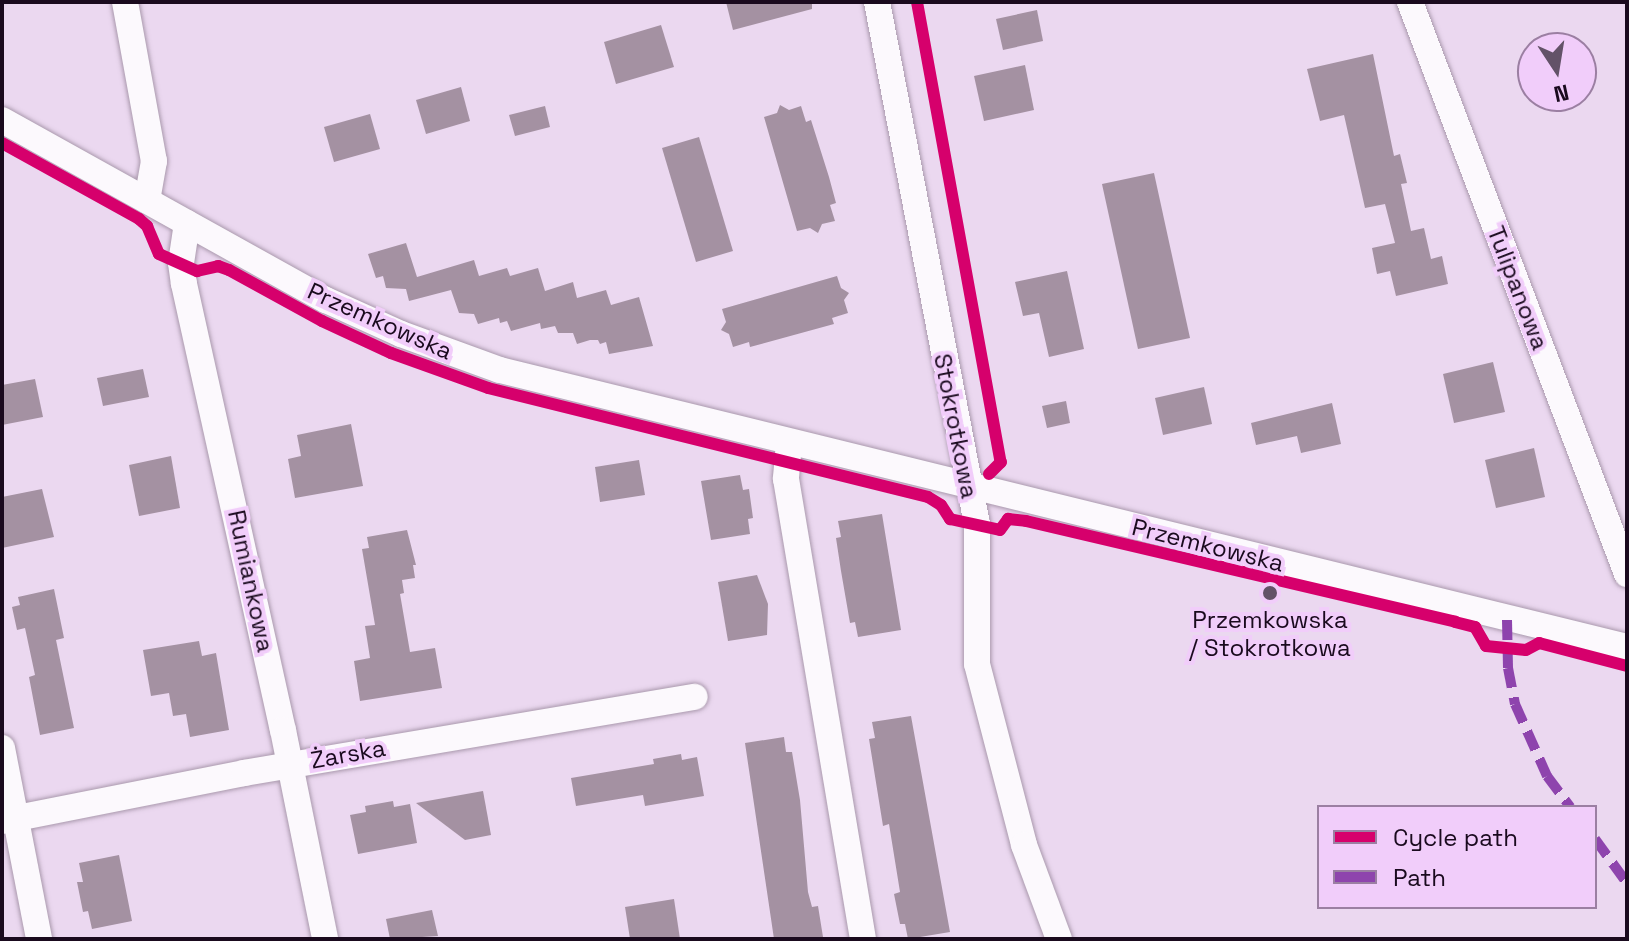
<!DOCTYPE html>
<html>
<head>
<meta charset="utf-8">
<style>
	body { margin:0 }
	#map { position:relative; width:1629px; height:941px; overflow:hidden; background:#ebd8f0; font-family:"Space Grotesk",sans-serif }
	div>[style] { position:absolute }
	[style*='--x'] { left:calc(var(--x)*1px); top:calc(var(--y)*1px); width:calc(var(--w)*1px); rotate:calc(var(--a)*1deg) }
	.building>* { inset:0; background:#a491a2 }
	.roads { filter:drop-shadow(0 0 2px #aa99ad) drop-shadow(0 0 2px #aa99ad) }
	.street>* { height:26px; margin:-13px; padding:0 13px; transform-origin:13px; border-radius:13px; background:#fcf9fd }
	.quiet>* { height:10px; margin-top:-5px; transform-origin:0; background:repeating-linear-gradient(90deg,#8e44ad 0 20px,transparent 0 30px) }
	.cycleway>* { height:12px; margin:-6px; padding:0 6px; transform-origin:6px; border-radius:6px; background:#d6006c }
	.dots>* { width:22px; height:22px; translate:-50% -50%; box-sizing:border-box; border:4px solid #f1cdfa; border-radius:50% }
	span { translate:-50% -50%; white-space:nowrap; text-align:center; line-height:1.15; -webkit-text-stroke:8px #f1cdfa; paint-order:stroke }
	.street-label { font-size:24px; color:#1a0a1e }
	.poi-label { font-size:24px; color:#1a0a1e }
	.frame { position:absolute; inset:0; border:4px solid #1a0a1e; pointer-events:none }
	.legend { position:absolute; left:1317px; top:805px; width:280px; height:104px; box-sizing:border-box; background:#f1cdfa; border:2px solid #9b7fa2; margin:0; padding:10px 14px; list-style:none; font-size:24px; color:#1a0a1e }
	.legend li { display:flex; align-items:center; gap:16px; height:40px }
	.legend b { width:40px; border:2px solid #9b7fa2 }
	.north { position:absolute; left:1517px; top:32px; width:80px; height:80px; box-sizing:border-box; background:#f1cdfa; border:2px solid #9b7fa2; border-radius:50%; rotate:168deg; font-size:22px; font-weight:700; line-height:32px; text-align:center; color:#1a0a1e }
	.north::after { content:''; display:block; margin:auto; width:28px; height:36px; background:#635268; clip-path:polygon(50% 0,100% 100%,50% 72%,0 100%) }
</style>
</head>
<body>
<div id="map">
	<div class="building">
		<i style="clip-path:polygon(726px 2px,812px 2px,812px 9px,733px 30px)"></i>
		<i style="clip-path:polygon(1037px 10px,1043px 41px,1003px 50px,996px 19px)"></i>
		<i style="clip-path:polygon(661px 25px,674px 67px,616px 84px,604px 42px)"></i>
		<i style="clip-path:polygon(1373px 54px,1394px 156px,1400px 154px,1407px 183px,1401px 184px,1411px 231px,1424px 228px,1431px 259px,1442px 256px,1448px 284px,1396px 296px,1390px 271px,1377px 274px,1372px 248px,1395px 243px,1385px 204px,1365px 208px,1344px 115px,1320px 121px,1307px 69px)"></i>
		<i style="clip-path:polygon(1025px 65px,1034px 110px,984px 121px,974px 76px)"></i>
		<i style="clip-path:polygon(461px 87px,470px 121px,426px 134px,416px 100px)"></i>
		<i style="clip-path:polygon(780px 105px,789px 110px,801px 106px,806px 122px,811px 120px,829px 177px,836px 203px,830px 205px,835px 221px,822px 224px,818px 233px,810px 228px,797px 231px,764px 117px,777px 113px)"></i>
		<i style="clip-path:polygon(545px 106px,550px 127px,515px 136px,509px 115px)"></i>
		<i style="clip-path:polygon(370px 114px,380px 149px,334px 162px,324px 127px)"></i>
		<i style="clip-path:polygon(699px 137px,733px 251px,696px 262px,662px 148px)"></i>
		<i style="clip-path:polygon(1154px 173px,1190px 338px,1138px 349px,1102px 184px)"></i>
		<i style="clip-path:polygon(406px 243px,417px 277px,474px 260px,479px 276px,507px 268px,510px 276px,538px 268px,545px 291px,573px 282px,577px 298px,606px 290px,611px 305px,639px 297px,653px 346px,609px 354px,606px 342px,600px 344px,598px 340px,590px 340px,577px 344px,573px 333px,558px 333px,555px 326px,541px 329px,540px 323px,511px 331px,507px 321px,500px 323px,499px 318px,478px 324px,474px 314px,459px 313px,451px 290px,409px 301px,406px 289px,386px 288px,383px 276px,376px 278px,368px 254px)"></i>
		<i style="clip-path:polygon(1067px 271px,1084px 349px,1049px 357px,1039px 313px,1023px 316px,1015px 282px)"></i>
		<i style="clip-path:polygon(837px 276px,841px 288px,849px 293px,844px 300px,848px 313px,832px 318px,834px 324px,750px 347px,749px 342px,733px 347px,729px 334px,721px 330px,726px 322px,722px 309px)"></i>
		<i style="clip-path:polygon(1493px 362px,1505px 412px,1454px 423px,1443px 374px)"></i>
		<i style="clip-path:polygon(143px 369px,149px 397px,103px 406px,97px 378px)"></i>
		<i style="clip-path:polygon(35px 379px,43px 417px,2px 425px,2px 385px)"></i>
		<i style="clip-path:polygon(1204px 387px,1212px 424px,1163px 435px,1155px 398px)"></i>
		<i style="clip-path:polygon(1066px 401px,1070px 423px,1047px 428px,1042px 406px)"></i>
		<i style="clip-path:polygon(1332px 403px,1341px 444px,1301px 453px,1297px 436px,1256px 445px,1251px 423px)"></i>
		<i style="clip-path:polygon(351px 424px,363px 486px,295px 498px,288px 459px,301px 456px,297px 435px)"></i>
		<i style="clip-path:polygon(1534px 448px,1545px 497px,1496px 508px,1485px 460px)"></i>
		<i style="clip-path:polygon(171px 456px,180px 508px,139px 516px,129px 465px)"></i>
		<i style="clip-path:polygon(639px 460px,645px 495px,600px 502px,595px 467px)"></i>
		<i style="clip-path:polygon(740px 475px,743px 490px,749px 489px,753px 518px,748px 519px,750px 534px,711px 540px,701px 481px)"></i>
		<i style="clip-path:polygon(42px 489px,54px 537px,2px 548px,2px 497px)"></i>
		<i style="clip-path:polygon(882px 514px,901px 630px,858px 637px,855px 622px,850px 623px,841px 571px,836px 538px,841px 537px,838px 521px)"></i>
		<i style="clip-path:polygon(407px 530px,416px 565px,413px 565px,415px 578px,402px 580px,404px 593px,400px 594px,410px 652px,435px 648px,442px 688px,360px 701px,354px 661px,370px 658px,365px 626px,375px 625px,362px 549px,369px 548px,367px 537px)"></i>
		<i style="clip-path:polygon(757px 575px,768px 604px,767px 635px,728px 641px,718px 582px)"></i>
		<i style="clip-path:polygon(54px 589px,64px 638px,56px 640px,74px 728px,40px 735px,29px 677px,35px 675px,25px 628px,17px 630px,12px 607px,20px 605px,18px 597px)"></i>
		<i style="clip-path:polygon(199px 641px,202px 656px,216px 653px,229px 730px,190px 737px,186px 714px,173px 716px,169px 693px,151px 696px,143px 650px)"></i>
		<i style="clip-path:polygon(911px 716px,950px 932px,908px 939px,905px 924px,900px 924px,894px 894px,900px 892px,889px 824px,883px 826px,869px 739px,875px 738px,872px 722px)"></i>
		<i style="clip-path:polygon(784px 737px,786px 752px,792px 752px,800px 800px,808px 892px,812px 907px,818px 906px,823px 937px,774px 939px,745px 743px)"></i>
		<i style="clip-path:polygon(681px 754px,682px 760px,697px 757px,704px 796px,645px 806px,643px 795px,576px 806px,571px 778px,654px 764px,653px 759px)"></i>
		<i style="clip-path:polygon(483px 791px,491px 835px,465px 840px,416px 803px)"></i>
		<i style="clip-path:polygon(393px 801px,394px 807px,410px 804px,417px 843px,358px 854px,350px 815px,366px 812px,365px 806px)"></i>
		<i style="clip-path:polygon(119px 855px,132px 921px,92px 929px,88px 911px,83px 912px,77px 882px,83px 882px,79px 863px)"></i>
		<i style="clip-path:polygon(674px 899px,680px 939px,630px 939px,625px 907px)"></i>
		<i style="clip-path:polygon(432px 910px,438px 936px,390px 939px,386px 919px)"></i>
	</div>
	<div class="roads">
		<div class="street">
			<i style="--x:125;--y:2;--w:162;--a:79.7"></i>
			<i style="--x:154;--y:161;--w:40;--a:100"></i>
			<i style="--x:877;--y:2;--w:531;--a:79.16"></i>
			<i style="--x:977;--y:524;--w:140;--a:90"></i>
			<i style="--x:977;--y:664;--w:187;--a:75.4"></i>
			<i style="--x:1024;--y:845;--w:100;--a:69.6"></i>
			<i style="--x:1410;--y:2;--w:612;--a:69.22"></i>
			<i style="--x:2;--y:120;--w:371;--a:29.1"></i>
			<i style="--x:326;--y:300;--w:82;--a:24.4"></i>
			<i style="--x:401;--y:334;--w:105;--a:20"></i>
			<i style="--x:500;--y:370;--w:1161;--a:13.81"></i>
			<i style="--x:187;--y:223;--w:40;--a:98.5"></i>
			<i style="--x:181;--y:263;--w:21;--a:82"></i>
			<i style="--x:184;--y:284;--w:457;--a:77.5"></i>
			<i style="--x:283;--y:730;--w:213;--a:78.6"></i>
			<i style="--x:789;--y:443;--w:36;--a:95"></i>
			<i style="--x:786;--y:479;--w:466;--a:80.5"></i>
			<i style="--x:2;--y:748;--w:195;--a:79"></i>
			<i style="--x:2;--y:821;--w:247;--a:-11.2"></i>
			<i style="--x:244;--y:773;--w:457;--a:-9.6"></i>
		</div>
	</div>
	<div class="quiet">
		<i style="--x:1507;--y:620;--w:48;--a:88.8"></i>
		<i style="--x:1508;--y:668;--w:37;--a:79"></i>
		<i style="--x:1515;--y:704;--w:79;--a:66"></i>
		<i style="--x:1547;--y:776;--w:39;--a:53"></i>
		<i style="--x:1595;--y:839;--w:54;--a:54"></i>
	</div>
	<div class="cycleway">
		<i style="--x:917;--y:2;--w:468;--a:79.7"></i>
		<i style="--x:1001;--y:462;--w:17;--a:135"></i>
		<i style="--x:2;--y:143;--w:157;--a:29"></i>
		<i style="--x:139;--y:219;--w:11;--a:41"></i>
		<i style="--x:147;--y:226;--w:30;--a:67"></i>
		<i style="--x:159;--y:254;--w:42;--a:24.1"></i>
		<i style="--x:197;--y:271;--w:22;--a:-13"></i>
		<i style="--x:218;--y:266;--w:12;--a:20"></i>
		<i style="--x:229;--y:270;--w:106;--a:28.7"></i>
		<i style="--x:322;--y:321;--w:76;--a:24.9"></i>
		<i style="--x:391;--y:353;--w:103;--a:19.8"></i>
		<i style="--x:488;--y:388;--w:453;--a:13.9"></i>
		<i style="--x:928;--y:497;--w:15;--a:32"></i>
		<i style="--x:941;--y:505;--w:17;--a:57"></i>
		<i style="--x:950;--y:519;--w:51;--a:12.4"></i>
		<i style="--x:1000;--y:530;--w:14;--a:-54"></i>
		<i style="--x:1008;--y:519;--w:18;--a:6"></i>
		<i style="--x:1026;--y:521;--w:441;--a:13.2"></i>
		<i style="--x:1455;--y:622;--w:21;--a:14"></i>
		<i style="--x:1475;--y:627;--w:22;--a:60"></i>
		<i style="--x:1486;--y:646;--w:40;--a:5.7"></i>
		<i style="--x:1526;--y:650;--w:15;--a:-28"></i>
		<i style="--x:1539;--y:643;--w:91;--a:14.6"></i>
	</div>
	<div class="dots">
		<i style="left:1270px;top:593px;background:#635268"></i>
	</div>
	<div class="street-label">
		<span style="left:1518px;top:288px;rotate:69deg">Tulipanowa</span>
		<span style="left:380px;top:321px;rotate:24deg">Przemkowska</span>
		<span style="left:956px;top:426px;rotate:79deg">Stokrotkowa</span>
		<span style="left:1208px;top:545px;rotate:14deg">Przemkowska</span>
		<span style="left:251px;top:581px;rotate:78deg">Rumiankowa</span>
		<span style="left:348px;top:754px;rotate:-10deg">Żarska</span>
	</div>
	<div class="poi-label">
		<span style="left:1270px;top:634px">Przemkowska<br>/ Stokrotkowa</span>
	</div>
	<div class="frame"></div>
	<ul class="legend">
	<li><b style="height:10px;background:#d6006c"></b>Cycle path</li>
	<li><b style="height:10px;background:#8e44ad"></b>Path</li>
	</ul>
	<div class="north">N</div>
</div>
</body>
</html>
